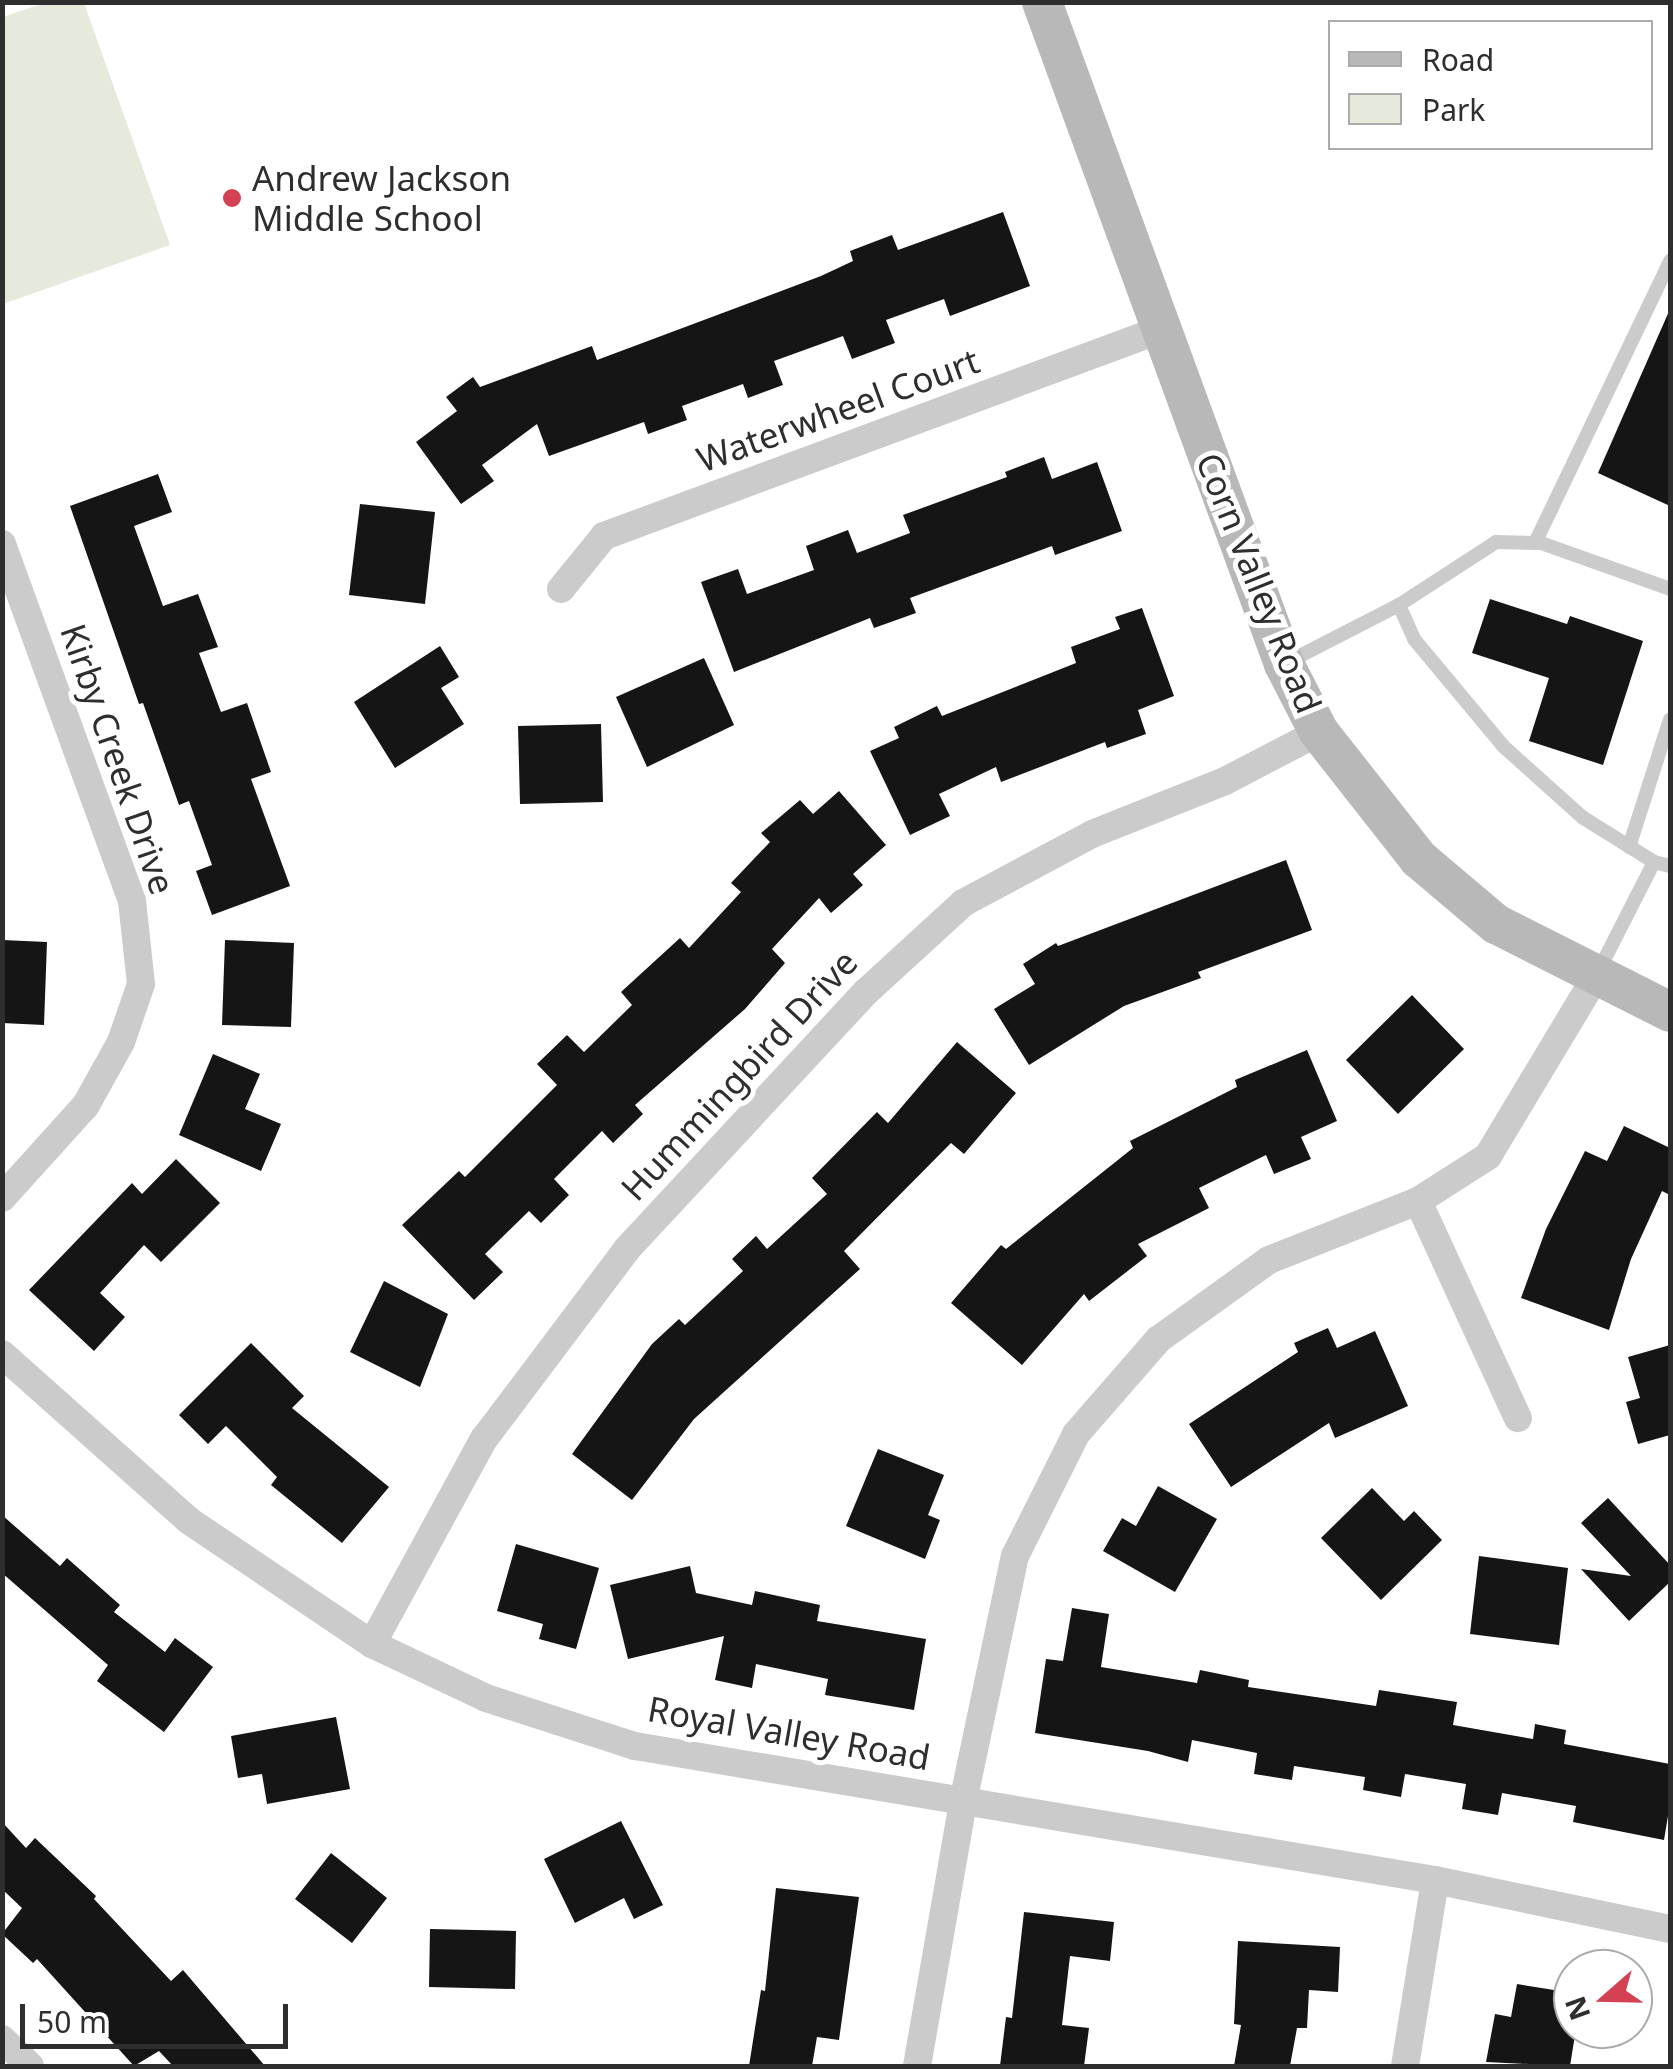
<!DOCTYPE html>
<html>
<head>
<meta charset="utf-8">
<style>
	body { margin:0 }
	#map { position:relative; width:1673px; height:2069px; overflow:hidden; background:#fff; font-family:"Noto Sans",sans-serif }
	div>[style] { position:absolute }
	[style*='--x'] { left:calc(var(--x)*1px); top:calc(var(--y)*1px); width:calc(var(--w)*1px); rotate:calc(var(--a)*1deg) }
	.green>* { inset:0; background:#e5eadd }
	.building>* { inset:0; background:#151515 }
	.service>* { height:14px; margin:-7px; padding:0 7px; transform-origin:7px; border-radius:7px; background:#cbcbcb }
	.minor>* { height:28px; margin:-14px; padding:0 14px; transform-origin:14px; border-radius:14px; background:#cbcbcb }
	.secondary>* { height:40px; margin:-20px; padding:0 20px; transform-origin:20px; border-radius:20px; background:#b8b8b8 }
	.dots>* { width:28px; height:28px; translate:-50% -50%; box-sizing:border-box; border:5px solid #fff; border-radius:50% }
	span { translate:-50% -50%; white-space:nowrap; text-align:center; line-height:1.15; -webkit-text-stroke:10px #fff; paint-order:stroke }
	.poi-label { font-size:35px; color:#2e2e2e }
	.left { translate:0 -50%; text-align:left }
	.street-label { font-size:35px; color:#2e2e2e }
	.frame { position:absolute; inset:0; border:5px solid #2e2e2e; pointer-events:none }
	.legend { position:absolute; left:1328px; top:20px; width:325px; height:130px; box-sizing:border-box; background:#fff; border:2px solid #ababab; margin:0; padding:12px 18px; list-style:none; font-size:30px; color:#2e2e2e }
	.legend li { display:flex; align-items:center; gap:20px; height:50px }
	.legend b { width:50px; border:2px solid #ababab }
	.north { position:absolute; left:1553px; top:1949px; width:100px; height:100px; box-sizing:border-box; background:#fff; border:2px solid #ababab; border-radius:50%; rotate:250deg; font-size:28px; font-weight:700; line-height:40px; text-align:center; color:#2e2e2e }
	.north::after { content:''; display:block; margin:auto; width:35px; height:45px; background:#d44153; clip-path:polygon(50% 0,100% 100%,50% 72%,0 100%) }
	.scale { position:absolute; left:20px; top:2004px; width:268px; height:45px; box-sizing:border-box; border:5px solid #2e2e2e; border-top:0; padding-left:12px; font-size:30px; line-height:35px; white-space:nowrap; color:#2e2e2e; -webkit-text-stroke:8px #fff; paint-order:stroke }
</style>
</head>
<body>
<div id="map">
	<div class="green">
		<i style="clip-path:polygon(44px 3px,84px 3px,170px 245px,3px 304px,3px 17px)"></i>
	</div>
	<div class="building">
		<i style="clip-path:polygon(1003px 212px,1030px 286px,950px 316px,944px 299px,886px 320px,895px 343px,852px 359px,843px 336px,774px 361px,783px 385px,748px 398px,743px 384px,682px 406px,687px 420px,648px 434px,644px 422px,549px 456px,537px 424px,482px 465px,494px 481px,461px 504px,416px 442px,457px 411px,446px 397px,473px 377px,480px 387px,592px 346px,597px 360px,821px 276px,853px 261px,850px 251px,892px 235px,898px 250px)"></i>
		<i style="clip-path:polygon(1670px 309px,1670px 506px,1598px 473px)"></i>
		<i style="clip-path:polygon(1044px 457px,1052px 479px,1097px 462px,1122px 531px,1055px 555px,1052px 546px,910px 598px,916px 613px,874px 628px,870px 618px,734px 672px,701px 582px,738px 569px,747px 594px,814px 570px,806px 546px,848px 530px,857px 553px,910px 533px,903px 515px,1007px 477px,1005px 472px)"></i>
		<i style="clip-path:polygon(158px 474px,172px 512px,134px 526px,163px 606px,198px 594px,218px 647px,199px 653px,221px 712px,247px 703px,271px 772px,251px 779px,290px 886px,212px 915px,196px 871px,212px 865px,189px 801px,179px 805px,143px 703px,139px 704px,70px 506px)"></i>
		<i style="clip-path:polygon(360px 504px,435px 512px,425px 604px,349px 595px)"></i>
		<i style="clip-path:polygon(1490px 599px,1567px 624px,1570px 616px,1643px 641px,1603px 765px,1529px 741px,1549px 678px,1472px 653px)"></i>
		<i style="clip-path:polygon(1142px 608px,1174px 696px,1138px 710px,1146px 734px,1107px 748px,1105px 742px,1001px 782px,996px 767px,939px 794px,950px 816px,910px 835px,870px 751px,899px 738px,894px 727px,937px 706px,942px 716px,1076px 663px,1071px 647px,1120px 629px,1115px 617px)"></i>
		<i style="clip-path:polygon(440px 646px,459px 677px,441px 688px,464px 724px,395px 768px,354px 702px)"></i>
		<i style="clip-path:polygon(704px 658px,734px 725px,647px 767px,616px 697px)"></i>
		<i style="clip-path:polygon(601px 724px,603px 802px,520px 804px,518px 726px)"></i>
		<i style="clip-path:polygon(839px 791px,886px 845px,853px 874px,863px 885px,831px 913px,819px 898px,772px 949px,785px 963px,745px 1009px,635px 1105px,643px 1114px,613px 1143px,602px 1131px,554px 1179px,569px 1195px,541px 1223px,529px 1211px,485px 1254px,503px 1272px,474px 1300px,402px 1225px,459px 1171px,465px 1177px,557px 1085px,537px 1064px,567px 1035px,584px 1052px,632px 1005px,621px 992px,680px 938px,689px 948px,741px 892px,731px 883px,770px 842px,761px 833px,800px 800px,813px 814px)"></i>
		<i style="clip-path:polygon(1286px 860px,1312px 930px,1198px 972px,1201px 978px,1124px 1006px,1029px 1065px,994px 1009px,1035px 984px,1023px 964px,1056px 943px,1058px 946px)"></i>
		<i style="clip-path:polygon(2px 940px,47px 942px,44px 1025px,2px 1023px)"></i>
		<i style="clip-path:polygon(225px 940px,294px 943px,291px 1027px,222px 1025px)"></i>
		<i style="clip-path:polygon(1412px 995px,1464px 1049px,1398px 1114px,1346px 1060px)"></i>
		<i style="clip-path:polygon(957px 1042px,1016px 1093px,964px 1154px,951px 1143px,844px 1251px,860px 1269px,694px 1419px,632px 1500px,572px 1454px,652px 1344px,679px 1319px,685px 1325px,743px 1271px,732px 1259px,756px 1236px,767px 1249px,827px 1194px,812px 1178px,877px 1112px,888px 1123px)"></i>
		<i style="clip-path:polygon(1307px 1050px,1337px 1121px,1301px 1137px,1311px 1159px,1274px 1174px,1266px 1155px,1199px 1188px,1209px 1208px,1138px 1244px,1147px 1256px,1089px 1301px,1084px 1294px,1022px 1365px,951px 1303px,1001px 1245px,1006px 1249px,1133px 1148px,1130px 1141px,1237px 1087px,1235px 1080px)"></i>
		<i style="clip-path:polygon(213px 1054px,260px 1074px,245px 1109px,281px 1124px,261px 1171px,179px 1135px)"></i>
		<i style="clip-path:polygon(1624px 1126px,1670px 1148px,1670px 1195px,1662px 1191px,1631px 1259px,1609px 1330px,1521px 1298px,1546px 1229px,1585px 1151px,1607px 1161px)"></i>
		<i style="clip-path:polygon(176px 1159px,220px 1203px,161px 1262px,144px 1245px,100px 1293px,125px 1317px,94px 1351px,29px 1290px,132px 1183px,142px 1194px)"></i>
		<i style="clip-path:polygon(384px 1281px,448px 1314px,420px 1387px,350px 1352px)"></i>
		<i style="clip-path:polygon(1328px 1328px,1337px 1348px,1375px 1331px,1408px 1406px,1335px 1438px,1329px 1423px,1231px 1487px,1189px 1424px,1298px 1352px,1294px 1343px)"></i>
		<i style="clip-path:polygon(251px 1343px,304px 1396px,292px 1408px,389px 1487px,342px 1543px,271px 1485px,277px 1477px,226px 1426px,208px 1444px,179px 1415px)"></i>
		<i style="clip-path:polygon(1670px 1345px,1670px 1435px,1638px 1444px,1626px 1402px,1640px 1398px,1628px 1357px)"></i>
		<i style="clip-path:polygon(878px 1449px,944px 1475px,928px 1515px,940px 1520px,925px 1559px,846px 1526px)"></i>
		<i style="clip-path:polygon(1158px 1486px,1217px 1519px,1175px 1592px,1103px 1551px,1122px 1518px,1136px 1526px)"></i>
		<i style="clip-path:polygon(1372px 1488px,1404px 1521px,1414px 1511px,1442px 1540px,1381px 1600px,1321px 1538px)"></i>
		<i style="clip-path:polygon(1608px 1498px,1670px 1565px,1670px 1582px,1629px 1621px,1581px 1569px,1631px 1576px,1581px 1523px)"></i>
		<i style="clip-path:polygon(2px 1515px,60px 1566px,67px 1558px,120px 1605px,114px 1612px,165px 1652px,175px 1638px,213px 1667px,164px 1732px,97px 1681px,108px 1665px,2px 1573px)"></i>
		<i style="clip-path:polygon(516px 1544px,599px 1568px,576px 1649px,539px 1639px,543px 1624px,497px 1611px)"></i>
		<i style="clip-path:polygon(1479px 1556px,1568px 1568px,1559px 1645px,1470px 1634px)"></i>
		<i style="clip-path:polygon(690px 1566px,696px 1593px,752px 1605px,755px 1591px,820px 1605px,817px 1621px,926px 1639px,914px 1710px,825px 1695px,828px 1679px,756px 1664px,752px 1688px,715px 1680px,724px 1636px,628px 1659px,610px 1585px)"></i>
		<i style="clip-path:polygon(1072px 1608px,1109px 1614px,1101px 1667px,1197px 1683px,1200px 1670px,1249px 1680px,1248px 1687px,1376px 1706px,1379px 1690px,1457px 1702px,1453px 1725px,1533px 1739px,1535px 1724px,1566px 1730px,1564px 1744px,1670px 1764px,1670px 1804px,1664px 1840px,1573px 1822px,1576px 1806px,1502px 1793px,1498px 1815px,1462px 1809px,1466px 1784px,1405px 1774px,1401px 1797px,1363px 1790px,1365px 1777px,1294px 1766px,1292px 1780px,1254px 1774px,1257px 1753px,1192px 1740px,1188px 1762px,1148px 1751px,1035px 1733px,1046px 1659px,1063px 1661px)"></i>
		<i style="clip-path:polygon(336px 1717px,350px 1789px,267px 1804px,262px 1774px,238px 1778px,231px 1736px)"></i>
		<i style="clip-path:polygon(621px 1821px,663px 1905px,634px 1919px,624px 1898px,575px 1923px,544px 1859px)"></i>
		<i style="clip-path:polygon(2px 1822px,26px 1848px,35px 1838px,96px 1896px,94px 1899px,171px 1981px,183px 1970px,265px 2066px,173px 2066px,159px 2051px,134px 2066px,37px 1959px,33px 1963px,2px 1934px,22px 1908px,2px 1889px)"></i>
		<i style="clip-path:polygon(331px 1853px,387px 1898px,352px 1943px,295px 1899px)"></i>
		<i style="clip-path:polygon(776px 1888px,859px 1897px,839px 2040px,817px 2037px,812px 2066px,749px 2066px,761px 1990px,765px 1991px)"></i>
		<i style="clip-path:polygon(1024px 1912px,1114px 1922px,1110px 1961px,1070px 1956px,1062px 2025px,1089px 2028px,1084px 2066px,1000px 2066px,1006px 2017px,1012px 2018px)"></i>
		<i style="clip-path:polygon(430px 1929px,516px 1931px,515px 1989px,429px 1987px)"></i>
		<i style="clip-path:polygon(1238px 1941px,1340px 1947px,1338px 1992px,1309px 1990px,1307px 2028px,1297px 2028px,1290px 2066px,1234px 2066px,1241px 2025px,1234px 2024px)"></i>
		<i style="clip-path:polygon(1517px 1984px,1573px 1993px,1576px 2029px,1570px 2066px,1486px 2062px,1495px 2014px,1511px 2017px)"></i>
	</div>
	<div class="service">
		<i style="--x:1535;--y:543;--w:313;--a:-64.4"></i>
		<i style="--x:1399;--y:605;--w:116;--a:-33"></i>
		<i style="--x:1496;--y:542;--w:45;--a:1.3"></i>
		<i style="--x:1541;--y:543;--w:137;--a:19.6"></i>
		<i style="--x:1286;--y:663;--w:127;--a:-27.2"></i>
		<i style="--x:1399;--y:605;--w:37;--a:66"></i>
		<i style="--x:1414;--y:639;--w:139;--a:50.2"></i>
		<i style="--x:1503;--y:746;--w:106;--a:41.9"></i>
		<i style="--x:1582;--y:817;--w:85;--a:32"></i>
		<i style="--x:1629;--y:847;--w:134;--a:-72.2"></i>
		<i style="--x:1598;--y:972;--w:123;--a:-63"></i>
		<i style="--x:1654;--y:862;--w:16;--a:14"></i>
	</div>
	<div class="minor">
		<i style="--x:2;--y:544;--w:380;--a:70"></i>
		<i style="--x:132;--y:901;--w:83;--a:83.8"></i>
		<i style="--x:141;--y:984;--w:61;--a:109"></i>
		<i style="--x:121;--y:1042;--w:72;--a:119.1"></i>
		<i style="--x:86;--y:1105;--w:125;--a:132.1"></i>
		<i style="--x:561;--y:589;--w:68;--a:-50.9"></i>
		<i style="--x:604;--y:536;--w:595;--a:-20.35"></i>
		<i style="--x:1418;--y:1201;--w:239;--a:65.3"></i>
		<i style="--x:2;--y:1354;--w:249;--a:41.7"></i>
		<i style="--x:188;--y:1520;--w:222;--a:34"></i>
		<i style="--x:372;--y:1644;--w:126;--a:25.3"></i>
		<i style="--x:486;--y:1698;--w:157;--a:17.9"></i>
		<i style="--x:635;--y:1746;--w:811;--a:9.51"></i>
		<i style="--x:1435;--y:1880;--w:240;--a:11.8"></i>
		<i style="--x:372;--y:1644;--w:234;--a:-61.4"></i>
		<i style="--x:484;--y:1439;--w:238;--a:-53"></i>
		<i style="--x:627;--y:1249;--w:351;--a:-47.1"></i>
		<i style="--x:866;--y:992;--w:132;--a:-42.5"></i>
		<i style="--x:963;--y:903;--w:146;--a:-28.1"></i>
		<i style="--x:1092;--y:834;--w:143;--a:-21.7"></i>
		<i style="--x:1225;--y:781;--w:106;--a:-27.5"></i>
		<i style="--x:2;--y:2039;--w:39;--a:44"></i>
		<i style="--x:917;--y:2066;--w:268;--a:-80.1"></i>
		<i style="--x:963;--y:1802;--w:251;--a:-78.1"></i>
		<i style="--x:1015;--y:1556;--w:136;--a:-63.4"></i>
		<i style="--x:1076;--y:1434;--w:126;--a:-48.9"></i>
		<i style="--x:1159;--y:1339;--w:135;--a:-35.7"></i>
		<i style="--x:1269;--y:1260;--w:160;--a:-21.6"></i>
		<i style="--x:1418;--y:1201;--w:83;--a:-32.7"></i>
		<i style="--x:1488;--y:1156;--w:208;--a:-59"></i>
		<i style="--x:1405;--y:2066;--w:188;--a:-80.8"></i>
	</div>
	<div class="secondary">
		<i style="--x:1042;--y:2;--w:705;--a:69.92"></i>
		<i style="--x:1284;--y:664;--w:76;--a:62.8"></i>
		<i style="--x:1319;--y:732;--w:162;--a:51.8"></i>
		<i style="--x:1419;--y:859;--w:101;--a:40.2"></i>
		<i style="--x:1496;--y:924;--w:195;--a:26.8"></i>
	</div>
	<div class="dots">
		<i style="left:232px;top:198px;background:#d44153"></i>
	</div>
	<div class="poi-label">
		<span class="left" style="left:252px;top:198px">Andrew Jackson<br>Middle School</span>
	</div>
	<div class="street-label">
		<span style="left:838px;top:410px;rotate:-20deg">Waterwheel Court</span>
		<span style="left:1259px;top:583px;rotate:68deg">Corn Valley Road</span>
		<span style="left:118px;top:759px;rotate:71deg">Kirby Creek Drive</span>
		<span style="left:739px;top:1075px;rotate:-47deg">Hummingbird Drive</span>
		<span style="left:789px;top:1733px;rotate:10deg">Royal Valley Road</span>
	</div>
	<div class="frame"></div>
	<ul class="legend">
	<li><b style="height:12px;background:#b8b8b8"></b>Road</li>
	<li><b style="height:28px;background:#e5eadd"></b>Park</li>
	</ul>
	<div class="north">N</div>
	<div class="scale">50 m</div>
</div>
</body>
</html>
